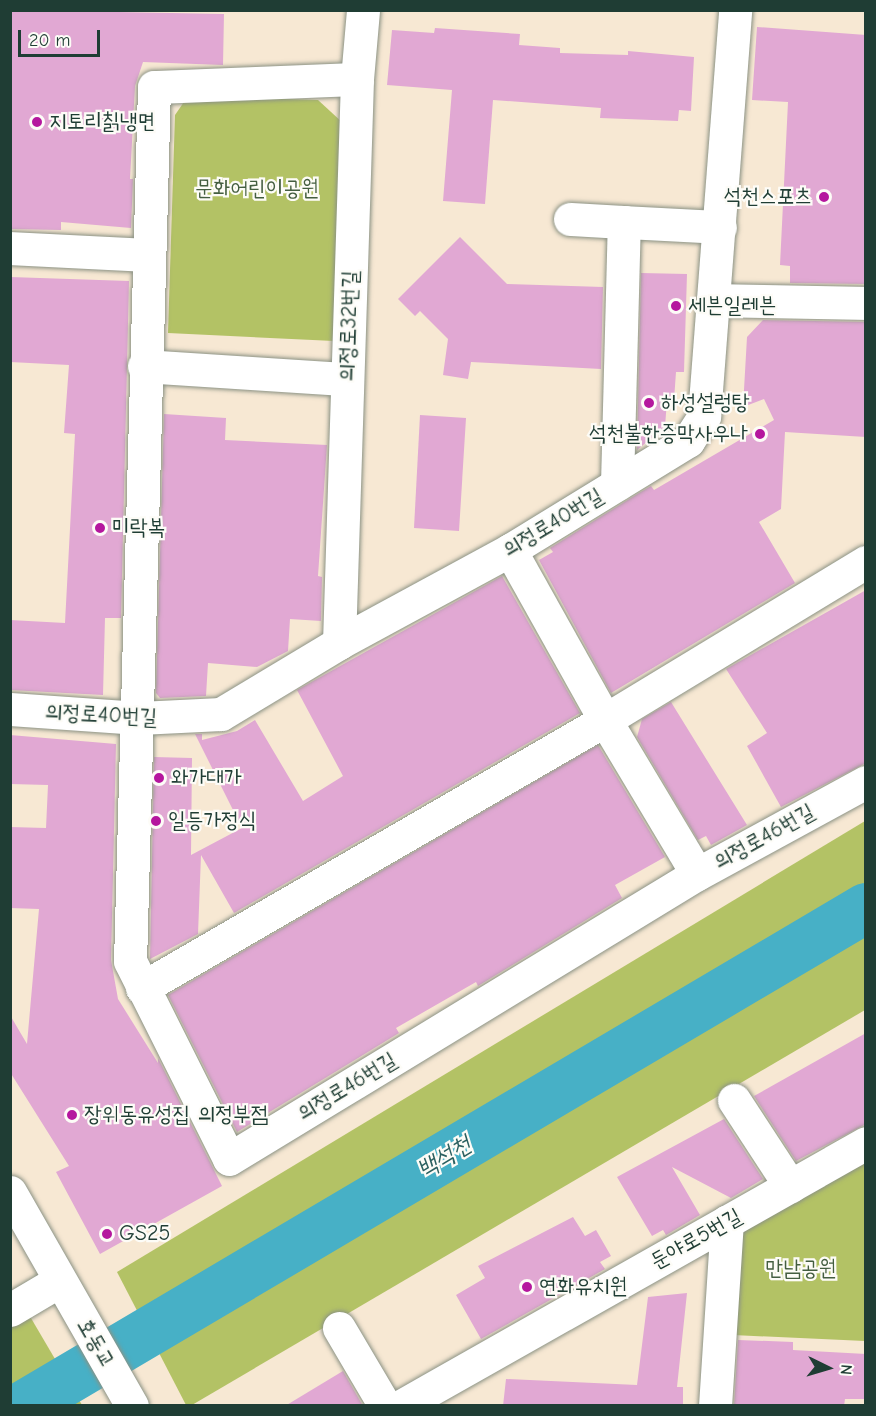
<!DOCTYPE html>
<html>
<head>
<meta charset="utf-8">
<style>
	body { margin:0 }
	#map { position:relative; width:876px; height:1416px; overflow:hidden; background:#f7e8d3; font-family:"Comic Neue","Poor Story",sans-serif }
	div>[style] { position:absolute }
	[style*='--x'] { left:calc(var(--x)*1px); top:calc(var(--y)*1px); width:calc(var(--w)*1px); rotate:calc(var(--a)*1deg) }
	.green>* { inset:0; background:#b3c265 }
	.river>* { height:50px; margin:-25px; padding:0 25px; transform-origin:25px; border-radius:25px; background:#47b0c6 }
	.building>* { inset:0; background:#e1a8d3 }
	.roads { filter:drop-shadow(0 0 2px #8b9284) drop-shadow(0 0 2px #8b9284) }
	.minor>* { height:33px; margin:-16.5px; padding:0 16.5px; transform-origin:16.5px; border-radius:16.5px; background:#fff }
	.dots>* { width:16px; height:16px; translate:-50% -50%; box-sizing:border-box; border:3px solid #fdfcf7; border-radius:50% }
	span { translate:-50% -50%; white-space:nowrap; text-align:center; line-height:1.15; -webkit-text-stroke:4.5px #fdfcf7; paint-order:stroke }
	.poi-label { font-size:22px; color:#1f3d34 }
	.left { translate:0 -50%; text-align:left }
	.right { translate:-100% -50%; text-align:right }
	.park-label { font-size:22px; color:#445e40 }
	.street-label { font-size:22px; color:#1f3d34 }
	.water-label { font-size:24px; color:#2b6060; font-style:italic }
	.frame { position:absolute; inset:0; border:12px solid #1f3d34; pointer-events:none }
	.north { position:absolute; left:798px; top:1338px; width:60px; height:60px; -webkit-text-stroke:4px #fdfcf7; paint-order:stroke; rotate:95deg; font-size:16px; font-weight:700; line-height:24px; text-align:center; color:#1f3d34 }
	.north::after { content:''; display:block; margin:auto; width:21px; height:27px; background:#1f3d34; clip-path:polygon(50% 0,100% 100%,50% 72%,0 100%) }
	.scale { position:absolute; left:18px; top:30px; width:82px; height:27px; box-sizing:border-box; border:3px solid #1f3d34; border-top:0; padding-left:8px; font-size:18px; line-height:21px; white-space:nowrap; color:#1f3d34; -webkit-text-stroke:4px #fdfcf7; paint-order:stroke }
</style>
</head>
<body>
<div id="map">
	<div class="green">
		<i style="clip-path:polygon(188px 96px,318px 100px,343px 123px,334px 341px,168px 333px,175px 115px)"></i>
		<i style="clip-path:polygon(865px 821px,865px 1010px,192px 1405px,186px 1405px,117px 1272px)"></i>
		<i style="clip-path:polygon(865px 1155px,865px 1341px,733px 1335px,738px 1224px)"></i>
		<i style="clip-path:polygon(28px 1313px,82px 1405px,11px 1405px,10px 1323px)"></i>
	</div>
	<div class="river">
		<i style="--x:23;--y:1406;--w:979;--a:-30.57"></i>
	</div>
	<div class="building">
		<i style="clip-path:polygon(12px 10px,224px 14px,223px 65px,143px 62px,135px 86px,130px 179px,133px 179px,131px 228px,61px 222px,61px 230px,10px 229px)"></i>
		<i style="clip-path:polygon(757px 27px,866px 35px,866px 284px,790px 283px,790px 266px,780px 265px,788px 102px,752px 100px)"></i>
		<i style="clip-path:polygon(435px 28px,520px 34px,519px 45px,560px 48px,560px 53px,628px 55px,628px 51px,694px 57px,691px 111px,679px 110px,678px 121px,600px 118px,601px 108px,493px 100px,485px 204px,443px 201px,452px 90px,387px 85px,392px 30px,434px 33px)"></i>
		<i style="clip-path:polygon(460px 237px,507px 284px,603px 287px,601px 369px,471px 362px,468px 379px,443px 375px,448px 339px,420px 311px,415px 316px,398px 299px)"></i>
		<i style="clip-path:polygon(641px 273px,687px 274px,684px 372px,676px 372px,674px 400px,667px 400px,665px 427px,637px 450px)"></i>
		<i style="clip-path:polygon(10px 277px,129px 281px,121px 618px,105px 618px,103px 695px,10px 690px,10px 620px,65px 623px,75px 434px,64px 433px,69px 365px,10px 362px)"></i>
		<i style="clip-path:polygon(763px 320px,866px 322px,866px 437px,785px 432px,781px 509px,759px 522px,795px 583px,611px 693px,539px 560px,553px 552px,550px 548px,639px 493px,651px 486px,654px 490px,774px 420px,764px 399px,743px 407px,747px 337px)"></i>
		<i style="clip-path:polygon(164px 414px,226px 418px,225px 440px,327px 445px,318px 576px,322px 577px,321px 621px,290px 619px,288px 651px,257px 667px,208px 663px,206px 696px,160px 698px,156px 693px)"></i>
		<i style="clip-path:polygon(420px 415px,466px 418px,459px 531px,414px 528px)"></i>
		<i style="clip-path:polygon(502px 576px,580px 713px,234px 913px,201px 855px,198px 934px,150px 959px,154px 757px,192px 758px,191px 855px,242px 828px,195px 734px,202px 734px,202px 740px,237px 731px,255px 720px,303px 801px,343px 776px,297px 690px)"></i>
		<i style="clip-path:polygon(866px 590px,866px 763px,781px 807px,747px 746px,767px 733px,726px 669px)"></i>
		<i style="clip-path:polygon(671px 702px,747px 825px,711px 845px,706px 836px,698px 840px,637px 737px,642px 719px)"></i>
		<i style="clip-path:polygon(10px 735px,116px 744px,111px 960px,118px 999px,158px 1063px,158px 1058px,222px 1186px,100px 1254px,56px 1172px,69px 1166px,10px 1072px,10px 1015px,27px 1044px,39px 909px,10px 908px,10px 827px,46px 828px,48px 785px,10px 784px)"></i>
		<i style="clip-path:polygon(598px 745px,665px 857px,615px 885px,622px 898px,478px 986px,476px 982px,396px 1028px,399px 1033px,237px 1132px,168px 995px)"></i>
		<i style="clip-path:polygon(866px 1033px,866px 1124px,796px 1161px,754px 1096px)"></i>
		<i style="clip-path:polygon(724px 1119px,763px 1179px,731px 1198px,672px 1167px,700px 1215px,666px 1235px,663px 1230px,652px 1236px,617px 1177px)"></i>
		<i style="clip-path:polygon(573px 1217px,585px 1236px,596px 1230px,611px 1256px,600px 1262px,605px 1269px,481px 1339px,456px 1295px,485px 1278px,478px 1266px)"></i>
		<i style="clip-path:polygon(687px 1293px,677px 1387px,683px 1387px,683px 1406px,503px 1406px,506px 1379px,637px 1385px,648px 1297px)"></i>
		<i style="clip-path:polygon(738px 1340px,793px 1342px,793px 1350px,866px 1354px,865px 1399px,845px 1399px,844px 1406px,734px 1406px)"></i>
		<i style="clip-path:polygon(343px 1371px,363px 1406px,285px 1406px)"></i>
	</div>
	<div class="roads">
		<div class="minor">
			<i style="--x:357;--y:79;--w:203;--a:177.7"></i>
			<i style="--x:154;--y:87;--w:874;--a:91.57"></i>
			<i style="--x:130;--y:961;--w:221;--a:63.4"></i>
			<i style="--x:229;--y:1159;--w:548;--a:-31.34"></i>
			<i style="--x:697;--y:874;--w:192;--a:-28.6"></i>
			<i style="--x:570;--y:219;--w:54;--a:3.2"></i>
			<i style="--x:10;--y:248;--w:137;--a:2.9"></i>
			<i style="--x:714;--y:300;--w:152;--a:1.1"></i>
			<i style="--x:144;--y:366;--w:203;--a:3.7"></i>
			<i style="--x:617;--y:484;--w:262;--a:-88.5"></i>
			<i style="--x:624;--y:222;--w:96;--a:3"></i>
			<i style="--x:510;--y:550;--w:195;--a:60.8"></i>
			<i style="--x:605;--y:720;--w:179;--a:59.1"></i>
			<i style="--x:339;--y:643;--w:564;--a:-88.17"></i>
			<i style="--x:357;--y:79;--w:69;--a:-85"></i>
			<i style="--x:10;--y:709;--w:129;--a:4"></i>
			<i style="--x:139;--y:718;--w:82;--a:-2.8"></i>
			<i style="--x:221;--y:714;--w:138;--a:-31"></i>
			<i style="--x:339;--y:643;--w:195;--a:-28.5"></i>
			<i style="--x:510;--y:550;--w:209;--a:-31.5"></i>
			<i style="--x:688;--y:441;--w:30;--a:-57"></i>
			<i style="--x:704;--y:416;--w:407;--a:-85.6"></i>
			<i style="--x:142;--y:988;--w:535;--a:-30.06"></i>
			<i style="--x:605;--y:720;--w:305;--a:-31.2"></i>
			<i style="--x:734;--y:1100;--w:103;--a:56.9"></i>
			<i style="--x:10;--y:1192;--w:246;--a:60.3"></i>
			<i style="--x:10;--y:1310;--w:57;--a:-30.6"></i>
			<i style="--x:339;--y:1328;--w:91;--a:59.5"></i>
			<i style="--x:401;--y:1406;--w:534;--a:-29.49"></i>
			<i style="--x:715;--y:1406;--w:185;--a:-86.3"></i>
		</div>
	</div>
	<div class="dots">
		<i style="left:37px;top:122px;background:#b5179e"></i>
		<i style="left:824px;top:197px;background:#b5179e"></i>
		<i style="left:676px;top:306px;background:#b5179e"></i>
		<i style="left:649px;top:403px;background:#b5179e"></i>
		<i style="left:760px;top:434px;background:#b5179e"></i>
		<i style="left:100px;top:528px;background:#b5179e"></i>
		<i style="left:159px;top:778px;background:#b5179e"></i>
		<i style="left:156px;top:821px;background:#b5179e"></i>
		<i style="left:72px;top:1115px;background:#b5179e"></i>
		<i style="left:107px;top:1234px;background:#b5179e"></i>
		<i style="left:527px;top:1287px;background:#b5179e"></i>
	</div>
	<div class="poi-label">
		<span class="left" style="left:49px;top:122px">지토리칡냉면</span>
		<span class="right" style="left:812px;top:197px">석천스포츠</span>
		<span class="left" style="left:688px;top:306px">세븐일레븐</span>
		<span class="left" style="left:661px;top:403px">하성설렁탕</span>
		<span class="right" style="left:748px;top:434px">석천불한증막사우나</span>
		<span class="left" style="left:112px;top:528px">미락복</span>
		<span class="left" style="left:171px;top:778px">와가대가</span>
		<span class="left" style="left:168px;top:821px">일등가정식</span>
		<span class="left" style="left:84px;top:1115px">장위동유성집 의정부점</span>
		<span class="left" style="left:119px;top:1234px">GS25</span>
		<span class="left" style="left:539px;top:1287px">연화유치원</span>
	</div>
	<div class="park-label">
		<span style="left:257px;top:189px">문화어린이공원</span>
		<span style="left:801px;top:1269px">만남공원</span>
	</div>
	<div class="street-label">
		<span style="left:349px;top:326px;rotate:-88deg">의정로32번길</span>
		<span style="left:553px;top:523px;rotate:-31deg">의정로40번길</span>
		<span style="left:101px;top:715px;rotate:3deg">의정로40번길</span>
		<span style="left:764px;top:837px;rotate:-29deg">의정로46번길</span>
		<span style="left:347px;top:1087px;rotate:-31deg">의정로46번길</span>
		<span style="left:696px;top:1239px;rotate:-29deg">둔야로5번길</span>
		<span style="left:96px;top:1343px;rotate:60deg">호동교</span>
	</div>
	<div class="water-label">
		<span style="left:444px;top:1157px;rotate:-31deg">백석천</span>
	</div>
	<div class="frame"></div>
	<div class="north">N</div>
	<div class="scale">20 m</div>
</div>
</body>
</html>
